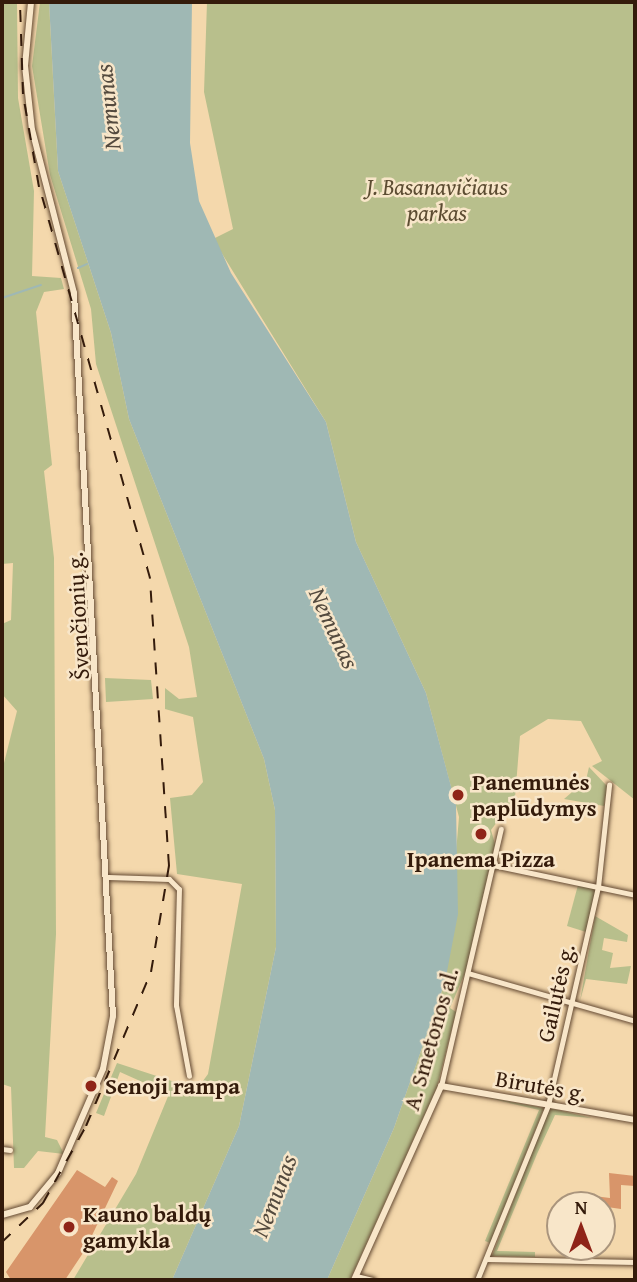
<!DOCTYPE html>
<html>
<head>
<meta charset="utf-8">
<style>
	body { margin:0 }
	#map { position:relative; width:637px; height:1282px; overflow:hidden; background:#f4d8ac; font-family:"Gentium Book Plus",serif }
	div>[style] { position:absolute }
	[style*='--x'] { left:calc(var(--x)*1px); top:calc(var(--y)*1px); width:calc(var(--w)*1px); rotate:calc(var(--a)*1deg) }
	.green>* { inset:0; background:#b8bf8c }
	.water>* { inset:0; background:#9fb8b4 }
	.stream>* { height:2px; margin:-1px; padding:0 1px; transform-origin:1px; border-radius:1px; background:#9fb8b4 }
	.building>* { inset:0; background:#d8956a }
	.roads { filter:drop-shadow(0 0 2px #644a33) drop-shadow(0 0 2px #644a33) }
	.minor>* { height:5px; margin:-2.5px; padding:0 2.5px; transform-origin:2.5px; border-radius:2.5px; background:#f8e6c9 }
	.tertiary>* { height:6px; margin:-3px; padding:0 3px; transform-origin:3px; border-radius:3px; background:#f8e6c9 }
	.rail>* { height:2px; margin-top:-1px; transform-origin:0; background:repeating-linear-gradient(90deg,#341b0b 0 12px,transparent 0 24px) }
	.dots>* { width:19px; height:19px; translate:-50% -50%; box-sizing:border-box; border:4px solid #f8e6c9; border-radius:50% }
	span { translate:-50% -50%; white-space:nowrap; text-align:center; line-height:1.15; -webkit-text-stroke:5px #f8e6c9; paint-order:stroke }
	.park-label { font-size:23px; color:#5c4c32; font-style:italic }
	.street-label { font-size:23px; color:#341b0b }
	.poi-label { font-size:23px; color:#341b0b; font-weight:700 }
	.left { translate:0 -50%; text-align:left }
	.water-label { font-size:24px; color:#544a3e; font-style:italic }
	.frame { position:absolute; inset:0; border:4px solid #341b0b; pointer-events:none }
	.north { position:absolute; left:546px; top:1191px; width:70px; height:70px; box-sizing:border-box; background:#f8e6c9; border:2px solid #aa957d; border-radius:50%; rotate:0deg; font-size:19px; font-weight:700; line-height:28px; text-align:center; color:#341b0b }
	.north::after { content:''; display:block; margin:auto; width:24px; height:32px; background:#8f2418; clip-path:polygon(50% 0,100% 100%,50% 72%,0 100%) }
</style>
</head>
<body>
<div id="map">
	<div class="green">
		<i style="clip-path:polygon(2px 2px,17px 2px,18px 98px,34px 191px,32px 276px,61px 278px,64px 289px,44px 292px,36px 312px,52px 465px,44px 471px,54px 558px,56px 934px,45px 1137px,57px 1140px,64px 1154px,38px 1151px,24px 1168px,14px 1168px,11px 1087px,2px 1084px,2px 771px,17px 711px,2px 694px,2px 624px,11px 620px,13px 563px,2px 564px)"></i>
		<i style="clip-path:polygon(40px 2px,49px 2px,58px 171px,111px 333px,129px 419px,264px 759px,275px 810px,276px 947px,239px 1126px,172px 1280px,73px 1280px,136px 1174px,169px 1094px,120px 1072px,104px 1116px,96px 1113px,117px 1063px,181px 1084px,200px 1085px,208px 1074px,242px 884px,177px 874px,170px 798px,192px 795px,203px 782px,193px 717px,165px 709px,165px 688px,179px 699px,197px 697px,189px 647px,96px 364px,91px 309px,50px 175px,32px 66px)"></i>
		<i style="clip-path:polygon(207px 2px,635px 2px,635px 800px,592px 766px,602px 761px,581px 721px,548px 719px,520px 736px,515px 798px,491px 830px,495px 844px,467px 968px,450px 1008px,456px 1012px,437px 1087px,350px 1280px,327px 1280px,394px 1128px,445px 982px,459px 817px,426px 693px,356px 542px,326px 422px,213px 239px,233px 229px,204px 92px)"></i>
		<i style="clip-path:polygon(105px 678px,151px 680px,153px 699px,106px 702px)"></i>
		<i style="clip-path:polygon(589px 767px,607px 786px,604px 806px,564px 799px,586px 780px)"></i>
		<i style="clip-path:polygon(578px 885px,596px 889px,586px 932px,567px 926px)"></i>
		<i style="clip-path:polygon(595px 916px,628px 935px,627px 942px,604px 938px,602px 950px,613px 953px,610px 968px,631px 966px,627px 984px,586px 979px,580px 1001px)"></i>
		<i style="clip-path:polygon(480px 1096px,544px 1108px,490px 1243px,485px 1241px,539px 1110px)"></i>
		<i style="clip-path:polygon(549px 1108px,592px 1118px,555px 1115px,537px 1154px,497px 1251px,535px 1252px,535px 1257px,492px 1256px)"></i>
	</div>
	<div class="water">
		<i style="clip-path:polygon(49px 2px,192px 2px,190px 143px,199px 201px,231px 273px,326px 422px,356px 542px,426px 693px,456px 805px,458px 914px,445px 982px,394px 1128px,327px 1280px,172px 1280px,239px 1126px,276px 947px,275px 810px,264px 759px,129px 419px,111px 333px,58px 171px)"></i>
	</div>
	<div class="stream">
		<i style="--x:78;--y:268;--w:10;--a:-24"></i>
		<i style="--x:2;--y:298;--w:41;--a:-18.4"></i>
	</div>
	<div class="building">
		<i style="clip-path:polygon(77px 1170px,105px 1187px,112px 1177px,118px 1181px,85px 1250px,65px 1280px,11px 1280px,6px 1272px)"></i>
		<i style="clip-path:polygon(609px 1173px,635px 1176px,635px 1186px,621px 1185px,621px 1209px,593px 1205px,594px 1196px,610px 1198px)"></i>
	</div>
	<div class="roads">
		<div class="minor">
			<i style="--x:493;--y:865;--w:145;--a:11.9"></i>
			<i style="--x:108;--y:877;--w:61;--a:1.9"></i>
			<i style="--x:169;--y:879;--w:14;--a:45"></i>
			<i style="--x:179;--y:889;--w:116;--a:91.5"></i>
			<i style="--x:176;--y:1005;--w:72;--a:79.6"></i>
			<i style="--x:468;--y:973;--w:174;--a:16"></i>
			<i style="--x:441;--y:1086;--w:264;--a:-76.9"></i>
			<i style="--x:2;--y:1149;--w:8;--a:7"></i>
			<i style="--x:486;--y:1259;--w:149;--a:1.2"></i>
			<i style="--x:356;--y:1276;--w:17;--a:13"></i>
			<i style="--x:477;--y:1280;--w:189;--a:-67.9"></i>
			<i style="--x:548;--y:1105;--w:224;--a:-77.1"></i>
			<i style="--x:598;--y:887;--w:103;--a:-83.8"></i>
		</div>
		<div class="tertiary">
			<i style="--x:2;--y:1215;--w:29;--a:-16"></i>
			<i style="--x:30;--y:1207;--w:44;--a:-50.5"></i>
			<i style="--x:58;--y:1173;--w:113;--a:-66.6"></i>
			<i style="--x:103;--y:1069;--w:54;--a:-79.3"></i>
			<i style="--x:113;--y:1016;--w:724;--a:-93.09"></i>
			<i style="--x:74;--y:293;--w:168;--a:-104.4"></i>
			<i style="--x:32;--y:130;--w:64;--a:-96.2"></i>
			<i style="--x:25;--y:66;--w:64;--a:-84.6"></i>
			<i style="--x:354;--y:1280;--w:213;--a:-65.8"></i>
			<i style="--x:441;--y:1086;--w:197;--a:9.9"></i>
		</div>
	</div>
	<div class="rail">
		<i style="--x:2;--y:1242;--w:57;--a:-43.6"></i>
		<i style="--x:43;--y:1203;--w:88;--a:-60.8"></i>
		<i style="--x:86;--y:1126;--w:167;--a:-67.1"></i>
		<i style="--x:151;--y:972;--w:108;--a:-80.4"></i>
		<i style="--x:169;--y:866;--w:289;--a:-93.8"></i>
		<i style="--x:150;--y:578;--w:406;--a:-105.8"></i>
		<i style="--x:39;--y:187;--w:94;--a:-99.8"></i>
		<i style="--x:23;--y:94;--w:92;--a:-91.9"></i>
	</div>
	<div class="dots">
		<i style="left:458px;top:795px;background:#8f2418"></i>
		<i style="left:481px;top:834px;background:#8f2418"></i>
		<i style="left:91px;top:1086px;background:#8f2418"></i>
		<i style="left:69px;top:1227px;background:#8f2418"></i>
	</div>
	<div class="park-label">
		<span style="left:437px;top:200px">J. Basanavičiaus<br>parkas</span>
	</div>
	<div class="street-label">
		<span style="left:78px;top:616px;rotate:-93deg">Švenčionių g.</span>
		<span style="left:556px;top:993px;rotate:-77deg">Gailutės g.</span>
		<span style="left:431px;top:1039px;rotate:-74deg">A. Smetonos al.</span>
		<span style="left:541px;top:1086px;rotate:10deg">Birutės g.</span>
	</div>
	<div class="poi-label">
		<span class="left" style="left:472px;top:795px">Panemunės<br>paplūdymys</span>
		<span style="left:481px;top:859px">Ipanema Pizza</span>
		<span class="left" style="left:105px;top:1086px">Senoji rampa</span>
		<span class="left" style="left:83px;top:1227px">Kauno baldų<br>gamykla</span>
	</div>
	<div class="water-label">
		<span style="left:108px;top:107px;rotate:-96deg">Nemunas</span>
		<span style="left:334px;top:628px;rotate:65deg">Nemunas</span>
		<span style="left:274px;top:1196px;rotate:-69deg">Nemunas</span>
	</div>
	<div class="frame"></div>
	<div class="north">N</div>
</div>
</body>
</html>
